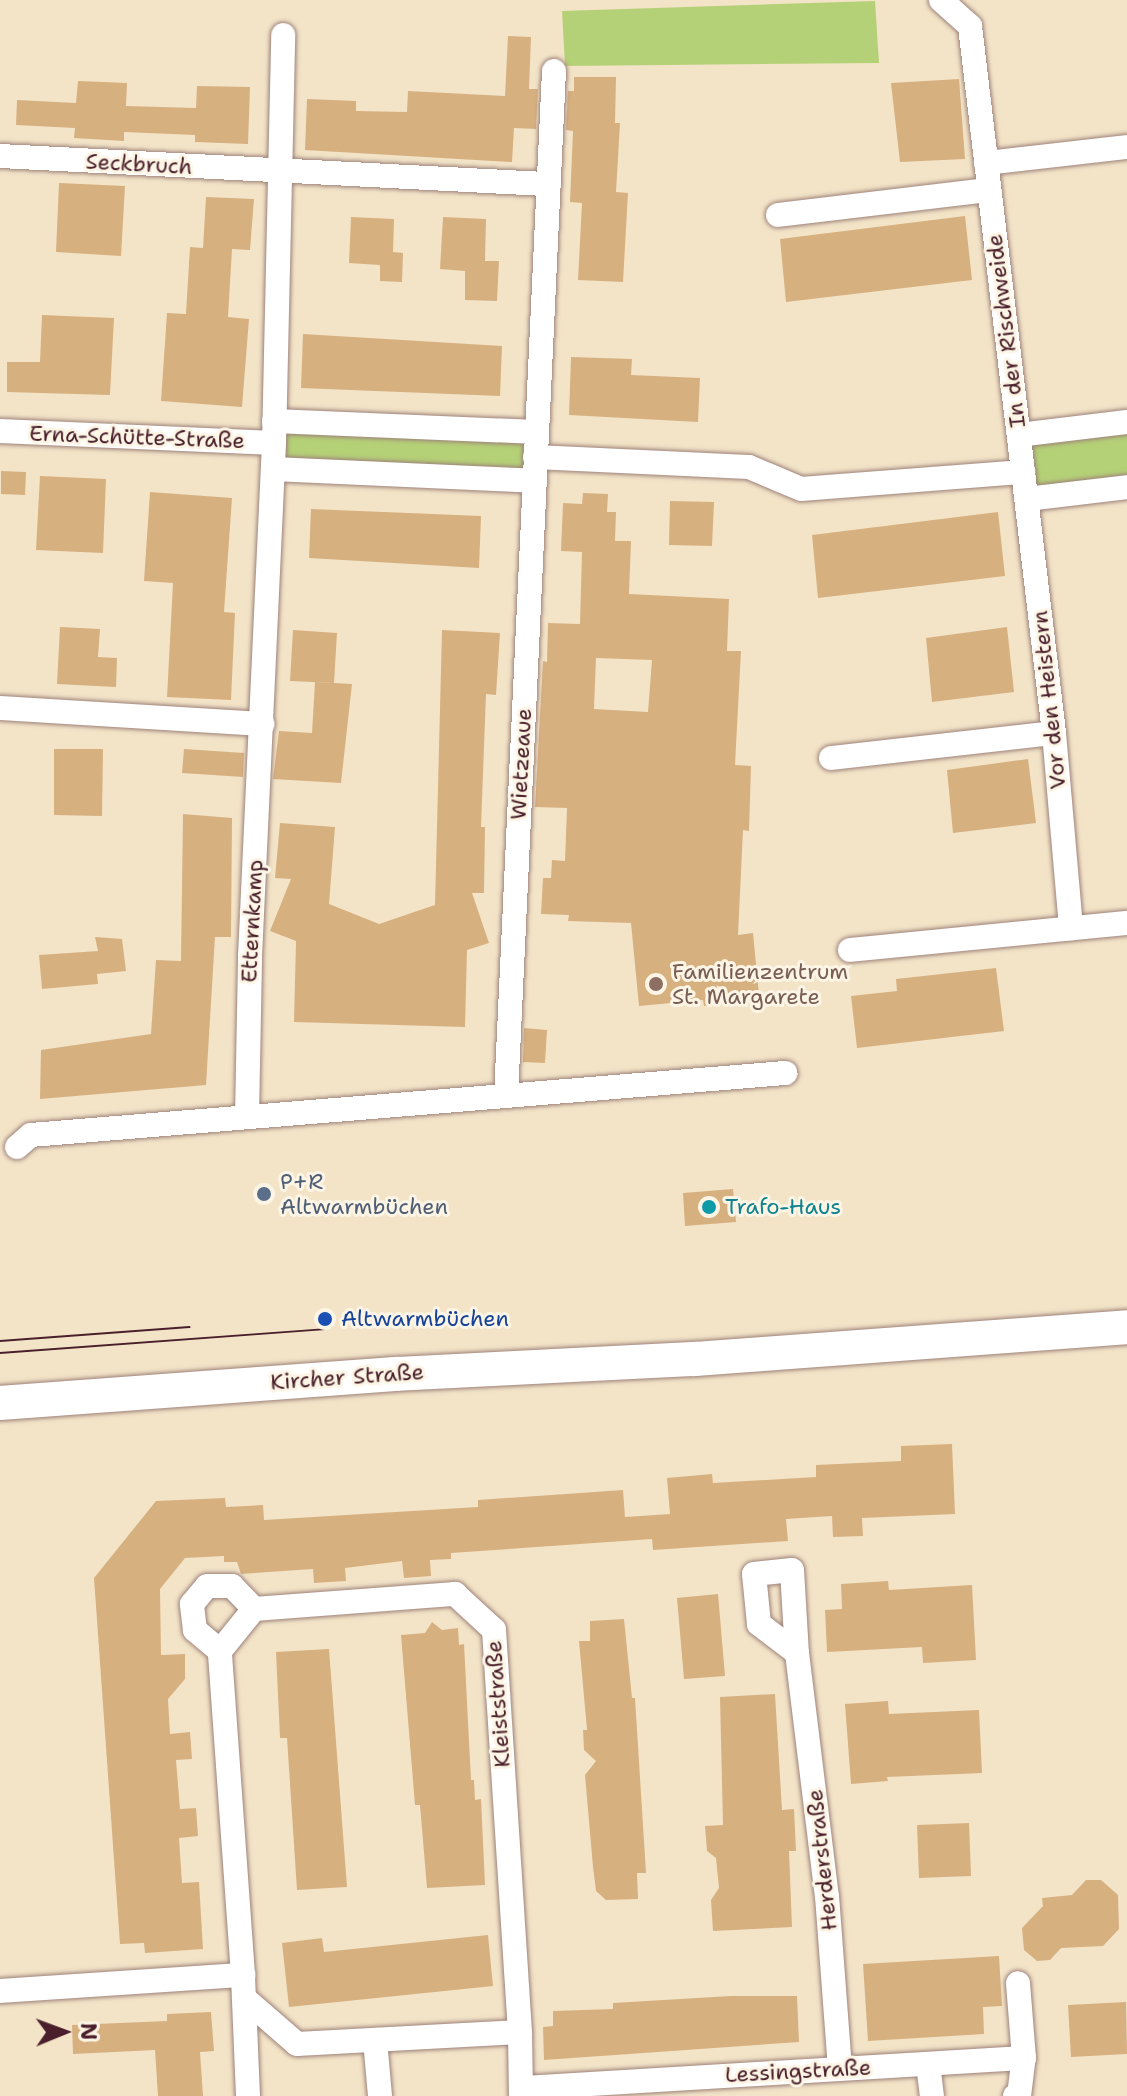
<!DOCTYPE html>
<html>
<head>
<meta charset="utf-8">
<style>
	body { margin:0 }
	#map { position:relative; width:1127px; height:2096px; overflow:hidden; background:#f3e4c8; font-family:"Shantell Sans",sans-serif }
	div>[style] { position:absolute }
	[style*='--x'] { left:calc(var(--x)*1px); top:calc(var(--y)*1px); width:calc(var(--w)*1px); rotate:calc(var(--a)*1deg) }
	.green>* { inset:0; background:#b5d177 }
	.building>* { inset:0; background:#d7b080 }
	.roads { filter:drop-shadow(0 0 2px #9e827a) drop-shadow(0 0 2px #9e827a) }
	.street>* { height:24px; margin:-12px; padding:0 12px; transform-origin:12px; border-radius:12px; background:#fff }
	.secondary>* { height:34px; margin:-17px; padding:0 17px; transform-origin:17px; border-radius:17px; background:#fff }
	.tram>* { height:2px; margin:-1px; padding:0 1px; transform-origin:1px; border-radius:1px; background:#4a1f2b }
	.dots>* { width:22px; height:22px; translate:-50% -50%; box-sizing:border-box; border:4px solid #fcf5e5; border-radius:50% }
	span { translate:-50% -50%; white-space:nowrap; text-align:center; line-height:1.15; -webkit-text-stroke:6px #fcf5e5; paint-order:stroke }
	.street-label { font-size:22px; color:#4a1f2b }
	.education-label { font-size:22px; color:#785e54 }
	.left { translate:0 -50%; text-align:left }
	.service-label { font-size:22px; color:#4e5e75 }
	.culture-label { font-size:22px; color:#0d838f }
	.transit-label { font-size:22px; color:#164399 }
	.north { position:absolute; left:24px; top:1992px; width:80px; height:80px; -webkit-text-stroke:6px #fcf5e5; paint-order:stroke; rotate:89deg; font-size:22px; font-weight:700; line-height:32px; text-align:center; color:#4a1f2b }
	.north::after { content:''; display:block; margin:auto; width:28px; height:36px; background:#4a1f2b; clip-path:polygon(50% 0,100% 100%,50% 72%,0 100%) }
</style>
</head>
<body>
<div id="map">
	<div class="green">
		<i style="clip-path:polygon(875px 1px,879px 63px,565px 66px,562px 11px)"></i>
		<i style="clip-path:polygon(284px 428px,529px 438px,527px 473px,283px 464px)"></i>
		<i style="clip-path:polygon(1127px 428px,1127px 481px,1032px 493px,1026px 440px)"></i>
	</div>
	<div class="building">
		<i style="clip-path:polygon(508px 36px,531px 37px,529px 89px,538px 89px,536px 129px,514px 128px,512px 162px,305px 150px,307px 99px,356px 101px,356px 111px,407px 112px,408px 91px,505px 96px)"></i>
		<i style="clip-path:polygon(574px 77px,616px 77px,615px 123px,620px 123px,616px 192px,628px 193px,623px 282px,578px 280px,582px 203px,570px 202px,573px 131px,566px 130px,568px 91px,574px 91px)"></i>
		<i style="clip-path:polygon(959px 79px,965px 159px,900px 162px,891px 83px)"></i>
		<i style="clip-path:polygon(78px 81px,127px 83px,126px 106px,196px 108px,197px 86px,250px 87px,248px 144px,195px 142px,195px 135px,124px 132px,124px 141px,74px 138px,75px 128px,16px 125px,17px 100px,76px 103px)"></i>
		<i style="clip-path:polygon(59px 183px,125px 186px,121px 256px,56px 252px)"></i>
		<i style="clip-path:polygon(206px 197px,254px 199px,250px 250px,232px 249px,228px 317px,249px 319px,242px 407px,161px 401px,167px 313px,186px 314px,190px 247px,203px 248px)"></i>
		<i style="clip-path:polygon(965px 216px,972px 280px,786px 302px,780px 239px)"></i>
		<i style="clip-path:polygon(351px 217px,394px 219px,393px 252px,403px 253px,402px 282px,380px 281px,380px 265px,349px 263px)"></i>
		<i style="clip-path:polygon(443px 217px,486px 219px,485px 261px,499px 261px,497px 301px,465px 300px,465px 271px,440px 269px)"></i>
		<i style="clip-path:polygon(42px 315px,114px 318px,110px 395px,7px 392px,7px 362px,40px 362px)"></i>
		<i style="clip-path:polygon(303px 334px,502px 346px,500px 396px,301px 388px)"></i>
		<i style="clip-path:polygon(571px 357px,632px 359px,631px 375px,700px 378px,698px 422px,569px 415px)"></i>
		<i style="clip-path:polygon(1px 471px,26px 472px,25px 495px,1px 494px)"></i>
		<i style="clip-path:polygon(40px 476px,106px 479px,103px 553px,36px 550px)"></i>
		<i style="clip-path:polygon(150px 492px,232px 498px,224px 612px,235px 613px,231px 700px,167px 697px,173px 583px,144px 581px)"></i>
		<i style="clip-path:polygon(evenodd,583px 493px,608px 494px,607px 512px,616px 512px,615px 541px,631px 541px,629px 594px,729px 599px,727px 651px,741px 651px,735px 765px,751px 766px,749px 831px,743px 830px,738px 935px,753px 933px,759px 995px,726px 998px,727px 1003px,704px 1006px,703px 1000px,639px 1006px,631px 923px,568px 921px,569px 915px,541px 914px,543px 878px,551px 878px,552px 860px,565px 861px,567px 808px,535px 807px,543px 661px,547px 662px,548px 623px,580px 624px,582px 552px,561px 551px,563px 503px,582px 504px,583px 493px,596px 658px,652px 660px,648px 712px,594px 709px,596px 658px)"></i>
		<i style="clip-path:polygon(670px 501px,714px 502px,712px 546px,669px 545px)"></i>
		<i style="clip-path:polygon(311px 509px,481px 516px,479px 568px,309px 558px)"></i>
		<i style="clip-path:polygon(998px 512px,1005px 576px,818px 598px,812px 535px)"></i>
		<i style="clip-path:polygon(60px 627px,100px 629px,98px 657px,117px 658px,116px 687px,57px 684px)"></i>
		<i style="clip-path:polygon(1007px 627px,1014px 692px,932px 702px,926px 638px)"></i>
		<i style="clip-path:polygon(293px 630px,337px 633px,334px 683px,290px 681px)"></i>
		<i style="clip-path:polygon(442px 630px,500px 633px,496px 695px,486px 694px,481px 827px,485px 827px,484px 893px,472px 893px,489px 943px,467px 950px,465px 1027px,294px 1022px,296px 941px,270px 931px,291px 879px,275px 878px,280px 823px,335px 827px,329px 904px,379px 924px,435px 905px)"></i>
		<i style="clip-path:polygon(315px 682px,352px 684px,341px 783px,273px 779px,279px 731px,312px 733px)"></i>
		<i style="clip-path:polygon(54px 749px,103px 749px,102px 816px,54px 815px)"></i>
		<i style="clip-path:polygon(184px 749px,244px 753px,243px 777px,182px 773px)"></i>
		<i style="clip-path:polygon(1028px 759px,1036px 823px,953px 833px,947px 770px)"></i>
		<i style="clip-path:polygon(183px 814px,232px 818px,231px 937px,215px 937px,206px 1085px,40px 1099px,41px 1050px,151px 1034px,156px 960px,181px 961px)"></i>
		<i style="clip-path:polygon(95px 937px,122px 939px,126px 971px,97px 974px,98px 984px,42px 989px,39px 955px,98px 951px)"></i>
		<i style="clip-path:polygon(996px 968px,1004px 1031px,857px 1048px,851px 996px,897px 991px,896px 979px)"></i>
		<i style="clip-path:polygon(524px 1028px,547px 1030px,545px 1063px,523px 1062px)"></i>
		<i style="clip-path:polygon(733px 1189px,736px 1222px,685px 1226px,683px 1193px)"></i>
		<i style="clip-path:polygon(952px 1444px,955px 1514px,862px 1518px,863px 1536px,833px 1537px,832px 1516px,786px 1519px,788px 1541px,653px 1550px,652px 1539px,451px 1553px,451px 1559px,430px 1560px,431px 1576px,404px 1578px,402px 1561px,345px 1568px,346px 1581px,314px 1583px,313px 1569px,241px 1574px,237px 1562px,224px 1562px,224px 1556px,185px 1558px,160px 1589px,161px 1655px,185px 1654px,185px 1679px,168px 1699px,170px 1734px,190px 1732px,192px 1759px,176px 1760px,180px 1809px,196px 1808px,198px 1836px,179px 1838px,182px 1883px,199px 1882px,203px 1949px,145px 1953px,144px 1943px,120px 1944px,94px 1578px,156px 1501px,225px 1498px,226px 1507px,263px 1505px,264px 1520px,478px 1507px,478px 1500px,623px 1490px,625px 1517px,670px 1514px,667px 1478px,712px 1474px,713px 1483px,816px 1477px,816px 1465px,901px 1461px,901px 1446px)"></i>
		<i style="clip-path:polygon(888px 1581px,889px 1590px,972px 1585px,976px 1660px,923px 1663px,922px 1647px,827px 1652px,825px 1610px,842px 1609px,841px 1584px)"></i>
		<i style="clip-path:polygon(718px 1594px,725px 1676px,684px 1679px,677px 1598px)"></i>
		<i style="clip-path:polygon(624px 1619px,632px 1698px,635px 1698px,646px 1873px,637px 1873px,638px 1899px,606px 1900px,596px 1891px,593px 1867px,585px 1775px,596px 1761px,584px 1750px,583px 1730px,587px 1730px,579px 1641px,590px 1641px,590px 1621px)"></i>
		<i style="clip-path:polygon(432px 1622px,442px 1630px,458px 1628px,459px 1645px,464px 1644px,471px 1780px,474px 1780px,475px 1800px,481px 1799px,485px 1885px,427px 1888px,420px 1805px,415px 1805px,401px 1635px,425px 1633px)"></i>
		<i style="clip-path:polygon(329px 1649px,347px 1887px,297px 1890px,287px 1738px,280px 1738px,276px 1652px)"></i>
		<i style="clip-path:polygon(775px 1694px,782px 1810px,794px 1809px,796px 1851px,789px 1851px,792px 1927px,713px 1931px,711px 1900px,719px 1888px,716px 1858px,707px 1851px,705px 1826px,723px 1825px,720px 1697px)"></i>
		<i style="clip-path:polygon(888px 1701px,889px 1714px,979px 1710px,982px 1773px,887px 1777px,888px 1781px,851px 1784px,845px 1704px)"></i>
		<i style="clip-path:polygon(969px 1823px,971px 1876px,919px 1878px,917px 1825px)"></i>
		<i style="clip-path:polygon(1086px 1880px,1101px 1880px,1118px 1895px,1119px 1929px,1103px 1946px,1061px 1948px,1050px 1960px,1037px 1961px,1024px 1950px,1022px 1928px,1043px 1906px,1042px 1898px,1072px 1895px)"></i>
		<i style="clip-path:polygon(488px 1935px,493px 1986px,289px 2007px,282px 1943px,322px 1938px,324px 1952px)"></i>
		<i style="clip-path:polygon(999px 1956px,1002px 2006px,983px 2007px,984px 2034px,868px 2041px,863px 1964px)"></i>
		<i style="clip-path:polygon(731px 1996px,797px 1996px,799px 2042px,544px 2060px,543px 2027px,553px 2026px,553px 2011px,613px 2009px,613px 2003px)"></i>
		<i style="clip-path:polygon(1126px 2002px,1127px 2054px,1071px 2057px,1068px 2005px)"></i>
		<i style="clip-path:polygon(211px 2012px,214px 2051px,200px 2052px,203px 2096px,158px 2096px,155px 2050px,73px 2054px,72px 2025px,167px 2021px,167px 2014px)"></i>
	</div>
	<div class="roads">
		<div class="street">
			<i style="--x:941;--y:0;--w:39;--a:42"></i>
			<i style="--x:970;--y:26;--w:712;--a:83.22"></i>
			<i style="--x:1054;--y:733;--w:196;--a:85"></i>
			<i style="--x:0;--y:156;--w:547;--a:2.94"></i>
			<i style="--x:986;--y:163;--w:142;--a:-6.5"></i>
			<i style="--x:778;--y:215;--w:212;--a:-6.8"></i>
			<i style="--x:274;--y:421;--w:263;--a:2.4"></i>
			<i style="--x:0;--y:431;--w:274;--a:2.5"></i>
			<i style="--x:1019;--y:435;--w:109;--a:-6.9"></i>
			<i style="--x:535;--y:457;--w:214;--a:2.7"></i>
			<i style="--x:749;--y:467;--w:56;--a:22.9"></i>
			<i style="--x:801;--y:489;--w:223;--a:-4.4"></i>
			<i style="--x:273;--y:469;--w:261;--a:2.6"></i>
			<i style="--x:1027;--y:499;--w:101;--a:-6.8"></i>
			<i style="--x:0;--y:708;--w:263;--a:3.5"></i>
			<i style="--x:831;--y:758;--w:224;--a:-6.4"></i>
			<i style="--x:850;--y:950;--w:278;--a:-5.6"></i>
			<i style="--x:506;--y:1096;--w:1026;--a:-87.32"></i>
			<i style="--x:247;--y:1117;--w:161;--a:-88.9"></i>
			<i style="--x:250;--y:956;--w:514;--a:-87.32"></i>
			<i style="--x:274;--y:443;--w:408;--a:-88.7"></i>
			<i style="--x:17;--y:1147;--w:18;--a:-41"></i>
			<i style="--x:31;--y:1135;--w:757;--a:-4.7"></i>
			<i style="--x:220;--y:1651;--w:33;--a:-140"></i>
			<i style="--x:195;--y:1630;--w:26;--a:-97"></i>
			<i style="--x:192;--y:1604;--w:23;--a:-50"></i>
			<i style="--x:207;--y:1586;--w:25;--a:0"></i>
			<i style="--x:232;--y:1586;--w:32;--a:46"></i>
			<i style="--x:797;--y:1653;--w:48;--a:-142.7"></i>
			<i style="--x:759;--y:1624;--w:50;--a:-95.7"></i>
			<i style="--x:754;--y:1574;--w:38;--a:-6"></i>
			<i style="--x:792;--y:1570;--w:83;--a:86.6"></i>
			<i style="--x:797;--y:1653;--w:245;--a:83"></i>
			<i style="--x:827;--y:1896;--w:172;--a:85.7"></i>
			<i style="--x:0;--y:1991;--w:244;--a:-3.8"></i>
			<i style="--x:244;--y:1998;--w:70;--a:41"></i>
			<i style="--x:297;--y:2044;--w:223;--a:-3.1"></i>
			<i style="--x:520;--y:2032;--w:64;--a:89.1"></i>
			<i style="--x:375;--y:2040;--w:56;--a:84.9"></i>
			<i style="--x:928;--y:2064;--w:32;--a:83"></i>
			<i style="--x:524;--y:2088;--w:501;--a:-3.43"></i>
			<i style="--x:1024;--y:2058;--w:75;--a:-94.6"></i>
			<i style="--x:248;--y:2096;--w:121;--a:-92.4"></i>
			<i style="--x:243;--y:1975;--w:325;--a:-94.1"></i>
			<i style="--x:220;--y:1651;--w:54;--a:-51"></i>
			<i style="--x:254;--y:1609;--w:202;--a:-4.3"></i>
			<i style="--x:455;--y:1594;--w:53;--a:42.7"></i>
			<i style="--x:494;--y:1630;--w:403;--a:86.3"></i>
			<i style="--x:1015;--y:2096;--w:4;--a:0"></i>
			<i style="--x:1019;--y:2096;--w:38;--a:-83"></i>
		</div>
		<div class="secondary">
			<i style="--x:0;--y:1403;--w:396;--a:-4.2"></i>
			<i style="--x:395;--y:1374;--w:300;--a:-2.9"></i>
			<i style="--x:695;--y:1359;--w:433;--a:-4.2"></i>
		</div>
	</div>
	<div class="tram">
		<i style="--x:0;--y:1341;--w:190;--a:-4.2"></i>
		<i style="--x:0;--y:1353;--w:326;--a:-4.2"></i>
	</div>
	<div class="dots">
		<i style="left:656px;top:984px;background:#8d6e63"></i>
		<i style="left:264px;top:1194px;background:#5c6f8a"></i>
		<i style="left:709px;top:1207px;background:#0f9aa8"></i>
		<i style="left:325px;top:1319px;background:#1a4fb4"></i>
	</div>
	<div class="street-label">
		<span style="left:139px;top:164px;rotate:3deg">Seckbruch</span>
		<span style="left:1006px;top:331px;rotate:-97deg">In der Rischweide</span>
		<span style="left:137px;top:437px;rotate:2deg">Erna-Schütte-Straße</span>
		<span style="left:1049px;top:700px;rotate:-96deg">Vor den Heistern</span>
		<span style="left:521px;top:764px;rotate:-87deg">Wietzeaue</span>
		<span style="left:252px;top:921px;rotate:-87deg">Etternkamp</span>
		<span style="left:347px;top:1377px;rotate:-4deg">Kircher Straße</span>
		<span style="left:498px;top:1704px;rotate:-94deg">Kleiststraße</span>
		<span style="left:822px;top:1860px;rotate:-96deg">Herderstraße</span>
		<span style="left:798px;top:2071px;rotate:-3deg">Lessingstraße</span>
	</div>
	<div class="education-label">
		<span class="left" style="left:672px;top:984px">Familienzentrum<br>St. Margarete</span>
	</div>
	<div class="service-label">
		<span class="left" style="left:280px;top:1194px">P+R<br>Altwarmbüchen</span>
	</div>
	<div class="culture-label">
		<span class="left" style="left:725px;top:1207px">Trafo-Haus</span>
	</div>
	<div class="transit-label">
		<span class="left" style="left:341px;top:1319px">Altwarmbüchen</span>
	</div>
	<div class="north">N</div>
</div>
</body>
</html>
